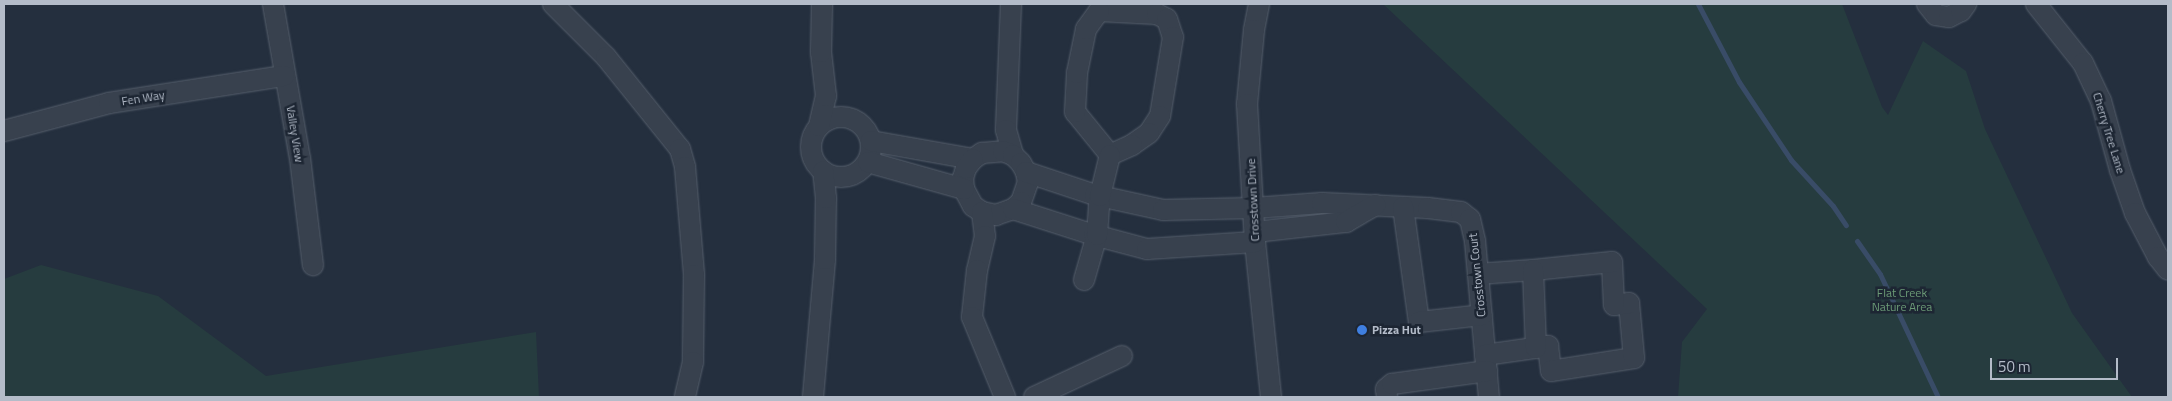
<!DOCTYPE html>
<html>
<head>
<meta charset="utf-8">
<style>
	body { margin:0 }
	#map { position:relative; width:2172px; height:401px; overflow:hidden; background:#242f3e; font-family:"Titillium Web",sans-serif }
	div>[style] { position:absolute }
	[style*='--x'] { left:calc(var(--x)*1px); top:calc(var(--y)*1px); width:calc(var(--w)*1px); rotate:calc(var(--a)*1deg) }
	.green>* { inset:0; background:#263c3f }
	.stream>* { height:5px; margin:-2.5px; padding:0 2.5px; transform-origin:2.5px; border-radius:2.5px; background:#394c67 }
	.roads { filter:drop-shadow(0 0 1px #565f6c) drop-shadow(0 0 1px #565f6c) }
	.minor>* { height:20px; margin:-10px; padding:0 10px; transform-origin:10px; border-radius:10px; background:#38414e }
	.minor>.ring { margin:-10px; padding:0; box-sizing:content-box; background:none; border:20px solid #38414e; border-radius:50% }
	.dots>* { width:14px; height:14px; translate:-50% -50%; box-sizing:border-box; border:2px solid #1d2633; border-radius:50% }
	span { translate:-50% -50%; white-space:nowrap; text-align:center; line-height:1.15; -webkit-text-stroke:5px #1d2633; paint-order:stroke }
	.street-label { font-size:12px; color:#b4bcc9 }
	.park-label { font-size:12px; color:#6b9a76 }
	.poi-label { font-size:12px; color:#b4bcc9; font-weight:700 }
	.left { translate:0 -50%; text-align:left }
	.frame { position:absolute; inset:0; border:5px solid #b4bcc9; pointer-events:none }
	.scale { position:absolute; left:1990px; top:358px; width:128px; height:22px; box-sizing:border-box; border:2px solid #b4bcc9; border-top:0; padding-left:6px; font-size:15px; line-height:18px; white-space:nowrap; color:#b4bcc9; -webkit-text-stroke:4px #1d2633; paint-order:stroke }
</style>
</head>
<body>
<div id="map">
	<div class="green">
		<i style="clip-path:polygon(1383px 4px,1842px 4px,1882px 107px,1888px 115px,1923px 41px,1966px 71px,1985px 129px,2072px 313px,2132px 397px,1678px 397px,1682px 342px,1707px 309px)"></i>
		<i style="clip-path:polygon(41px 265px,158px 296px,266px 376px,536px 332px,539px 397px,4px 397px,4px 279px)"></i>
	</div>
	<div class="stream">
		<i style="--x:1698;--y:4;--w:88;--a:62.3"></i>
		<i style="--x:1739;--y:82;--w:94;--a:56.3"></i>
		<i style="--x:1791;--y:160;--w:62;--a:47.6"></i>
		<i style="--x:1833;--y:206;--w:23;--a:56"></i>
		<i style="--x:1857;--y:241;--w:40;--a:55.1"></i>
		<i style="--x:1880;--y:274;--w:136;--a:64.8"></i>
	</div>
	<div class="roads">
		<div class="minor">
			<i style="--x:273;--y:4;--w:156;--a:80.1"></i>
			<i style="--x:300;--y:158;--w:108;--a:83.1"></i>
			<i style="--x:553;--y:4;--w:75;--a:45"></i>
			<i style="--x:606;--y:57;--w:118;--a:51.2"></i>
			<i style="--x:680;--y:149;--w:19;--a:74"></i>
			<i style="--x:685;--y:167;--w:108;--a:85.2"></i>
			<i style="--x:694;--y:275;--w:87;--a:90.7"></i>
			<i style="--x:693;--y:362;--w:36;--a:103"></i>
			<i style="--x:1011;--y:4;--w:126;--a:92.3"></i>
			<i style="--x:1006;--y:130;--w:26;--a:74"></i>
			<i style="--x:1259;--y:4;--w:26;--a:101"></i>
			<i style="--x:1254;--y:30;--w:74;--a:95.4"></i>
			<i style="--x:1247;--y:104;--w:138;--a:86.7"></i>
			<i style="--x:1255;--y:242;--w:156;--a:84.1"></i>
			<i style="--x:1927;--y:4;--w:14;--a:51"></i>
			<i style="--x:1936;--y:15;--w:13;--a:9"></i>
			<i style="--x:1949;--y:17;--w:13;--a:-27"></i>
			<i style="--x:1961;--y:11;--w:9;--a:-54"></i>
			<i style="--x:2036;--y:4;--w:75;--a:51.5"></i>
			<i style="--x:2083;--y:63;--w:42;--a:64.7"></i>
			<i style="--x:2101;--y:101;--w:72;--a:74.6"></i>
			<i style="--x:2120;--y:170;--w:46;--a:70.8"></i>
			<i style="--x:2135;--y:213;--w:50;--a:62.4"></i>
			<i style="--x:2158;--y:257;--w:16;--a:52"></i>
			<i style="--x:1099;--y:11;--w:58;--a:3"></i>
			<i style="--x:1157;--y:14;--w:11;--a:27"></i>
			<i style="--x:1167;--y:19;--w:19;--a:72"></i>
			<i style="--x:1173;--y:37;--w:80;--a:99.3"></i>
			<i style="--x:1160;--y:116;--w:20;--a:123"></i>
			<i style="--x:1149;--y:133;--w:21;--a:145"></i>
			<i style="--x:1132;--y:145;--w:24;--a:156"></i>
			<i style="--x:1110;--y:155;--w:55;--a:-129.1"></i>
			<i style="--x:1075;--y:112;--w:39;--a:-87"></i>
			<i style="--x:1077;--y:73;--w:45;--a:-78.4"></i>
			<i style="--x:1086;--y:29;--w:22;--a:-54"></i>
			<i class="ring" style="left:811px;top:117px;width:40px;height:40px"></i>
			<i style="--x:819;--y:126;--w:31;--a:-77"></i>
			<i style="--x:826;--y:96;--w:44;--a:-96.5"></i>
			<i style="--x:821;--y:52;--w:48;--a:-88.8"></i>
			<i style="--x:4;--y:131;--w:109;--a:-14.9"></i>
			<i style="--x:109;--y:103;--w:177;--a:-8.8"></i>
			<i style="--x:871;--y:141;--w:104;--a:10"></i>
			<i style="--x:973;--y:159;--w:11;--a:-34"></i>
			<i style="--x:982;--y:153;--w:21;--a:-5"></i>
			<i style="--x:1003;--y:151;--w:11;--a:22"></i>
			<i style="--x:1013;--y:155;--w:11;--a:45"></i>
			<i style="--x:1021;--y:163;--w:10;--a:61"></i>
			<i style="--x:1026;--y:172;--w:10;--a:79"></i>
			<i style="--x:1028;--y:182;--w:21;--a:109"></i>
			<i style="--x:1021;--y:202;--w:11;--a:139"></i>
			<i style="--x:1013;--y:209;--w:18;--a:161"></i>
			<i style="--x:996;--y:215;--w:14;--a:-168"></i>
			<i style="--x:982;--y:212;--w:11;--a:-146"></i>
			<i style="--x:973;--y:206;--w:19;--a:-118"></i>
			<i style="--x:964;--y:189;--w:11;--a:-95"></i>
			<i style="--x:963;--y:178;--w:10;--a:-73"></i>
			<i style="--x:966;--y:168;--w:11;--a:-52"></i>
			<i style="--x:868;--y:162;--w:100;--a:15.7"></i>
			<i style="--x:1026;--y:172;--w:73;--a:18.4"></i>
			<i style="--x:1095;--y:195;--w:70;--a:12.4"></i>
			<i style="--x:1163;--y:210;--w:91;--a:-1.3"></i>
			<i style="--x:1254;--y:208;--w:68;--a:-4.2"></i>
			<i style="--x:1322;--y:203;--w:106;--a:2.7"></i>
			<i style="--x:1428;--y:208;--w:33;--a:7"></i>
			<i style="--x:1461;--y:212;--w:11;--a:38"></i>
			<i style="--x:1470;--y:219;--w:23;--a:77"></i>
			<i style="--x:1475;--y:241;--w:157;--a:84.9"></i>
			<i style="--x:1403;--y:207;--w:116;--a:82.1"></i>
			<i style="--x:1419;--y:322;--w:63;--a:-6.3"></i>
			<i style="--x:1013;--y:209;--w:85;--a:17.8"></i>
			<i style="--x:1094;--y:235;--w:55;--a:14.8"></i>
			<i style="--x:1147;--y:249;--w:108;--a:-3.7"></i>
			<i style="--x:982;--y:212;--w:24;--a:83"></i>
			<i style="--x:985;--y:236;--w:35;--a:103"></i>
			<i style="--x:977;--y:270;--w:47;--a:96.1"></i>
			<i style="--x:972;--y:317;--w:87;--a:67.6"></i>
			<i style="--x:1255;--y:232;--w:92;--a:-6.3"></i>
			<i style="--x:1346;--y:222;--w:34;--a:-30"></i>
			<i style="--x:1478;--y:274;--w:55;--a:-4.2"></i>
			<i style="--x:1084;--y:280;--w:47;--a:-73.9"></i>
			<i style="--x:1097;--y:235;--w:39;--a:-86"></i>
			<i style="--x:1100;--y:196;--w:42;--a:-76.3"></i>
			<i style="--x:1485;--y:355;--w:64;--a:-8.1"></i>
			<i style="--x:1548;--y:346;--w:25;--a:83"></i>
			<i style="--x:1551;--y:371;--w:84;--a:-8.9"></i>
			<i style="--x:1634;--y:358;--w:55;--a:-95.2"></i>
			<i style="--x:1629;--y:303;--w:15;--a:172"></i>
			<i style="--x:1614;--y:305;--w:43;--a:-92.7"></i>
			<i style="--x:1612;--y:262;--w:79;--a:174.2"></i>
			<i style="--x:1533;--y:270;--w:78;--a:87.8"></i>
			<i style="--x:813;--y:397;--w:139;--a:-85"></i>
			<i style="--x:825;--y:259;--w:61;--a:-89.1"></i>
			<i style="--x:826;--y:198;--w:27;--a:-96"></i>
			<i style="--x:1034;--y:397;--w:97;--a:-25"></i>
			<i style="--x:1387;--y:397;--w:8;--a:-97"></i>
			<i style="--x:1386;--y:389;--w:8;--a:-40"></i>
			<i style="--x:1392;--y:384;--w:96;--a:-7.8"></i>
		</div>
	</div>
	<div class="dots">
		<i style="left:1362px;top:330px;background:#3f7fe0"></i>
	</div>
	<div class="street-label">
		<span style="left:143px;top:98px;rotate:-9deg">Fen Way</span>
		<span style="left:2109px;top:133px;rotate:73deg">Cherry Tree Lane</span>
		<span style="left:295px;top:134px;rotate:81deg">Valley View</span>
		<span style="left:1253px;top:200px;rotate:-93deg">Crosstown Drive</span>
		<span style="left:1477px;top:275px;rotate:-96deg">Crosstown Court</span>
	</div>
	<div class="park-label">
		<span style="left:1902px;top:300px">Flat Creek<br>Nature Area</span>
	</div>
	<div class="poi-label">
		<span class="left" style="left:1372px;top:330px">Pizza Hut</span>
	</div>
	<div class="frame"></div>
	<div class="scale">50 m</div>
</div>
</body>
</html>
